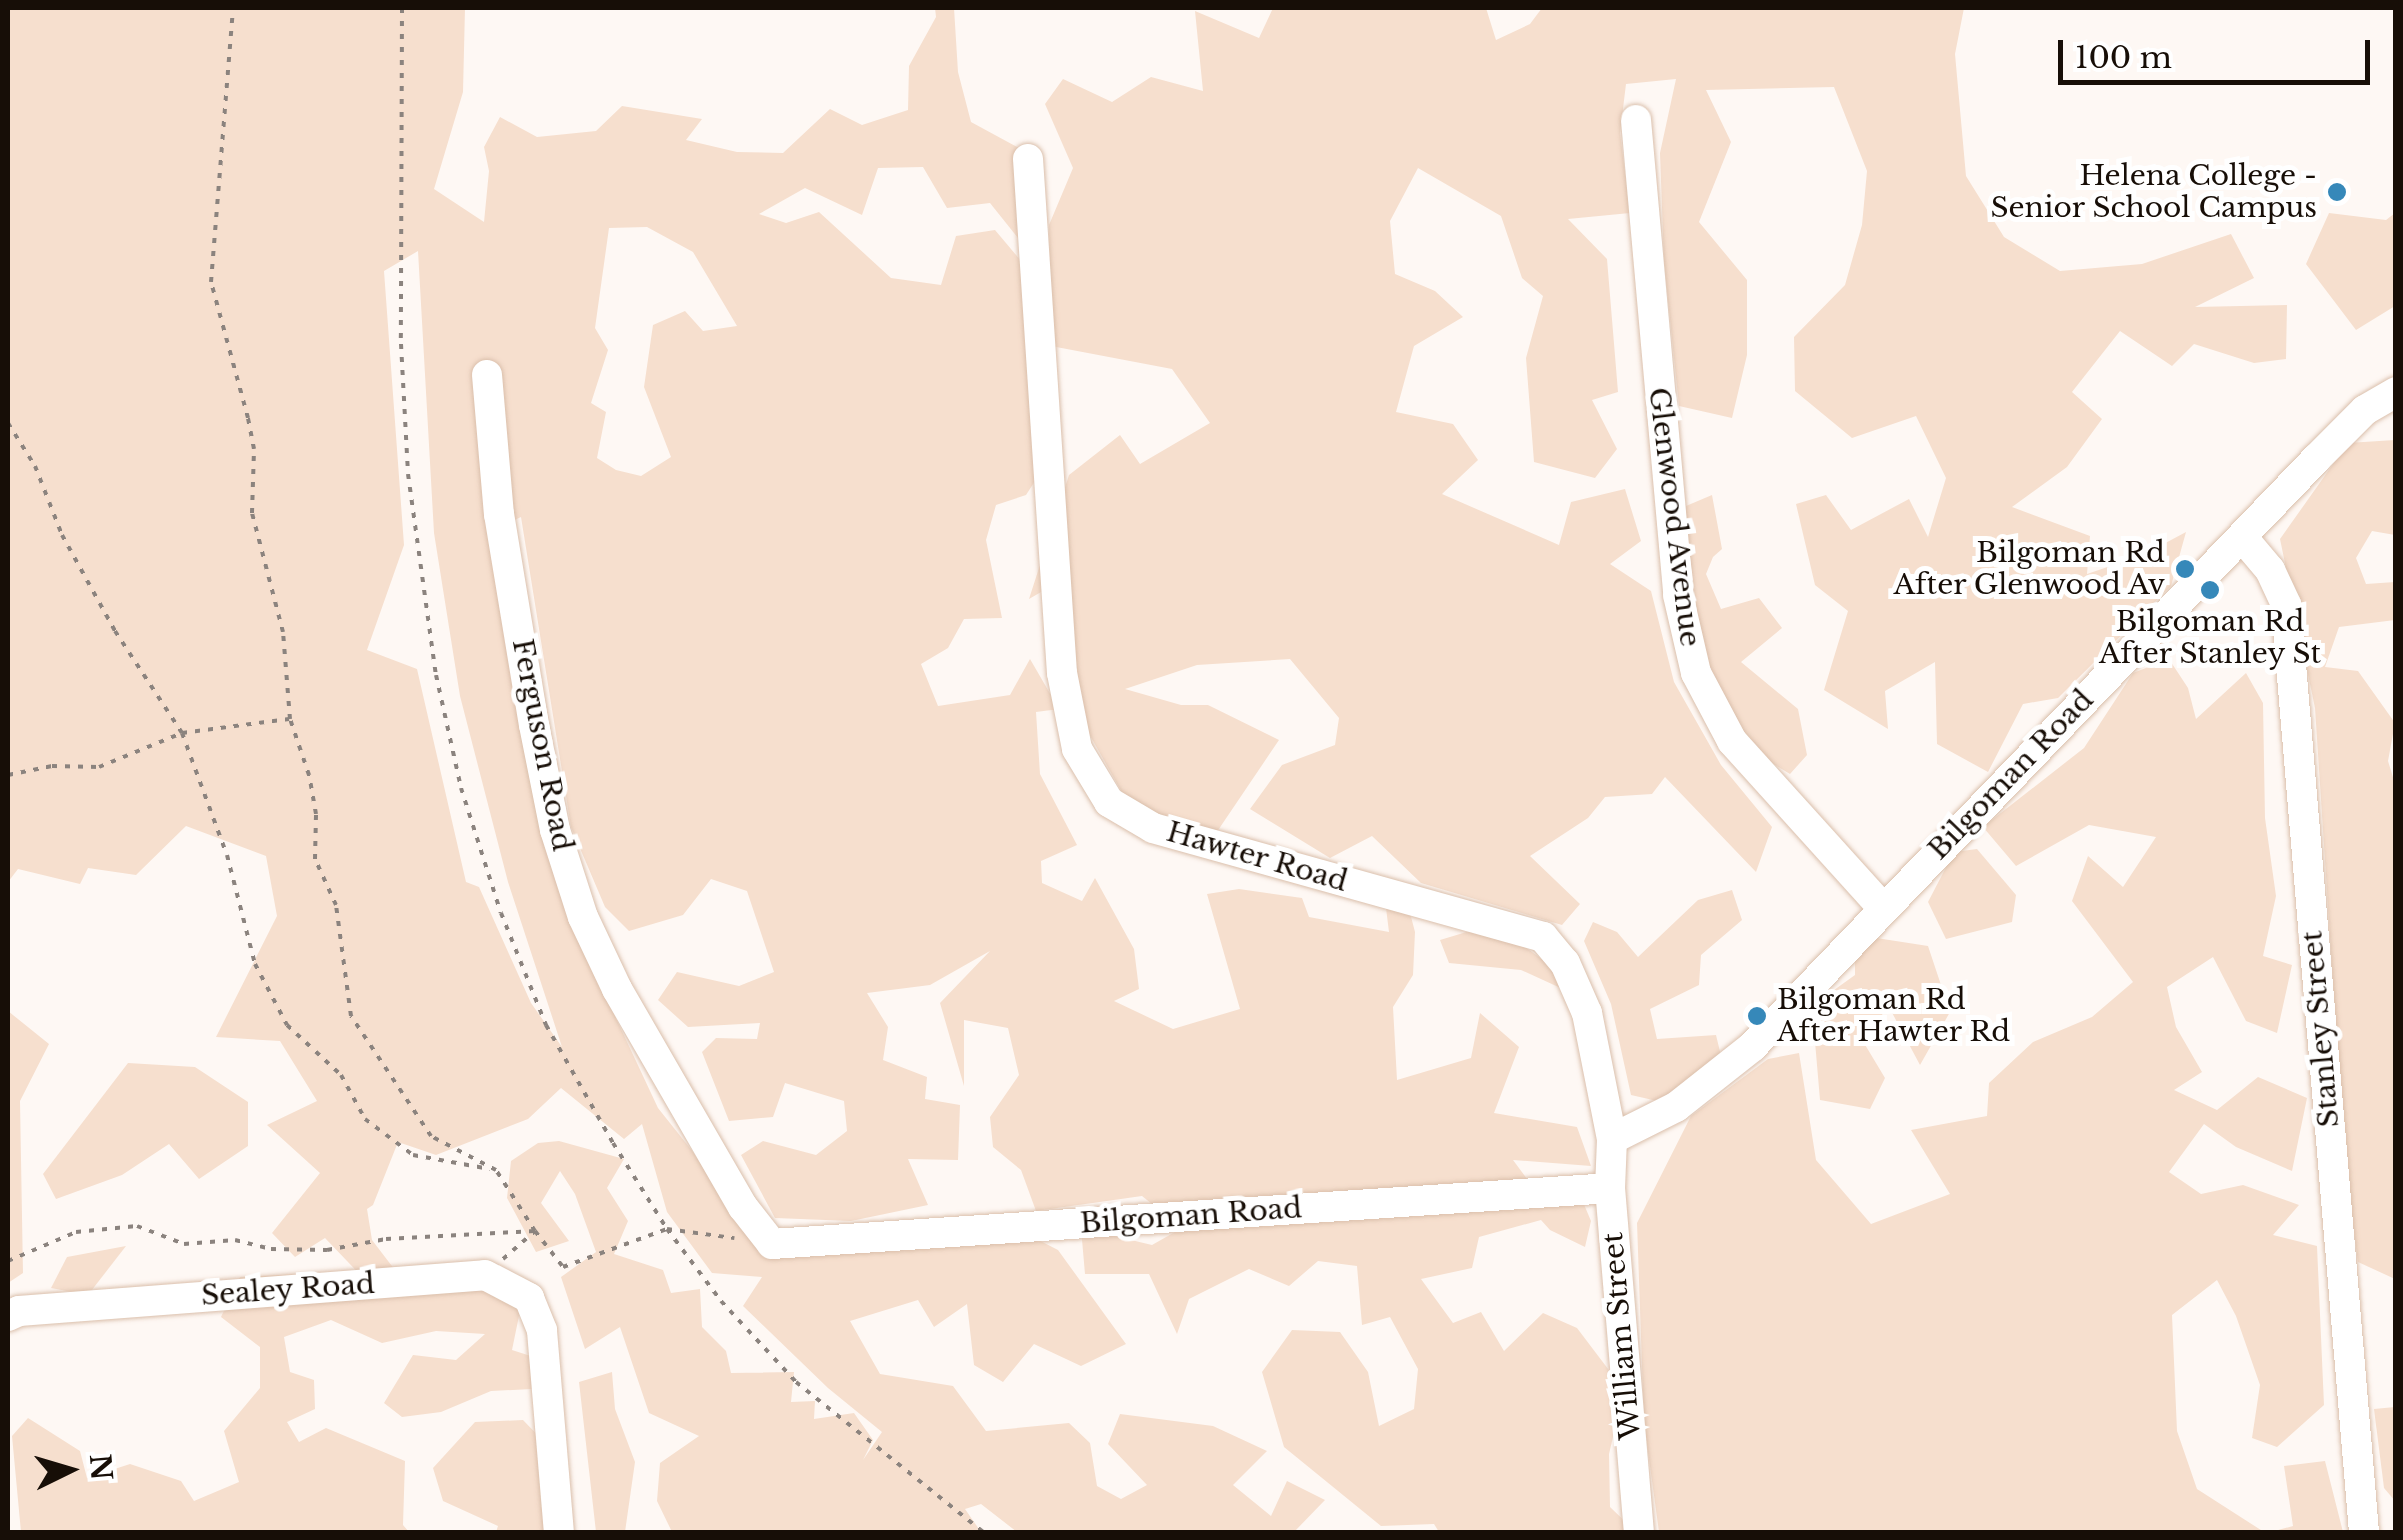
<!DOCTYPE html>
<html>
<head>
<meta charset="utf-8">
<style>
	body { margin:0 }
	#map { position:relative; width:2403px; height:1540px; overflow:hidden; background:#fef8f4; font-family:"Libre Baskerville",serif }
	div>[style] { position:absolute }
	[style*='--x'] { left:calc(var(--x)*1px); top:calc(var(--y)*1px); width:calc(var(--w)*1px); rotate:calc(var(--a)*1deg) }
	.green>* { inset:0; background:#f6dfce }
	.path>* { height:4px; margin-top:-2px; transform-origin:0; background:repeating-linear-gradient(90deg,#8b837e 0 5px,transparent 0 13px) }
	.roads { filter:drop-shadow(0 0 2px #dabfab) drop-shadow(0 0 2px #dabfab) }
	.minor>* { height:30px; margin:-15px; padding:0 15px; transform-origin:15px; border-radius:15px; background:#fff }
	.dots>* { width:28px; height:28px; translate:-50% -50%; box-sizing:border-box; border:5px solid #fff; border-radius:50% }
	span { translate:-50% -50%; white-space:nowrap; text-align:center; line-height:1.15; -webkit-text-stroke:10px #fff; paint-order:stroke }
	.poi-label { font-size:28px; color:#170e07 }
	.right { translate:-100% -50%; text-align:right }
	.left { translate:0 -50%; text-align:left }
	.street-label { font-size:28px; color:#170e07 }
	.frame { position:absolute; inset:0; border:10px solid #170e07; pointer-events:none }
	.north { position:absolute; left:20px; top:1420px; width:100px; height:100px; -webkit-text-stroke:8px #fff; paint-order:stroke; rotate:85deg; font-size:28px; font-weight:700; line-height:40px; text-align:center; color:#170e07 }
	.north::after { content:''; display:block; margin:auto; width:35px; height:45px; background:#170e07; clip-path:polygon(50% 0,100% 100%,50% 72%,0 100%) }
	.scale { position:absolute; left:2058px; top:40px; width:312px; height:45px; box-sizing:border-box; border:5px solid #170e07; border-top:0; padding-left:12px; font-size:30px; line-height:35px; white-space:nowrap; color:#170e07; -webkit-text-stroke:8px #fff; paint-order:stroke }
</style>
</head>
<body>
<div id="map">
	<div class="green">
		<i style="clip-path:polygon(evenodd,8px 8px,465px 8px,463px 92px,434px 189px,484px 222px,489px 171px,484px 147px,500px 117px,537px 137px,596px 131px,622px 106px,702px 119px,686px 140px,737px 152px,783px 153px,830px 109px,862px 125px,908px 110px,909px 66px,936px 17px,935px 8px,954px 8px,958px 72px,971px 122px,1019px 148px,1022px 243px,990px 203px,947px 208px,923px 167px,878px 168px,862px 215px,805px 188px,759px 214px,786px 223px,819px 212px,891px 278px,941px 285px,956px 236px,995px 230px,1027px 268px,1046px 464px,1026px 495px,996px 505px,986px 540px,1002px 618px,964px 619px,948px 648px,921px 664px,938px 706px,1010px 695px,1030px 659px,1059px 709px,1036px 712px,1040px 774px,1077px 845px,1041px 861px,1042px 883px,1082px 901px,1095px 878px,1134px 949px,1139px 989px,1114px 1001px,1173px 1029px,1240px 1009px,1207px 894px,1239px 889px,1302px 898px,1309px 917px,1389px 932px,1384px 892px,1409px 909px,1415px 932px,1413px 975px,1393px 1007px,1397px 1080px,1471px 1058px,1480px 1013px,1519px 1047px,1494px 1113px,1577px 1127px,1591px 1166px,1513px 1160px,1530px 1183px,1580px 1195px,1591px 1221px,1585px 1247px,1550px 1230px,1541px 1220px,1479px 1237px,1472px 1268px,1421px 1279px,1453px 1323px,1481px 1312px,1504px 1351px,1543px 1313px,1577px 1328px,1624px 1390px,1609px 1454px,1610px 1507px,1636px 1532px,1439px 1532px,1434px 1524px,1381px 1526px,1284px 1447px,1262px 1372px,1292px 1330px,1340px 1332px,1368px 1372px,1379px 1426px,1414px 1409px,1418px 1369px,1390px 1317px,1362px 1325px,1357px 1266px,1318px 1261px,1289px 1286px,1249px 1269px,1189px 1299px,1177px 1334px,1149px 1274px,1085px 1274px,1081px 1228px,1152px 1245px,1182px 1228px,1142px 1196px,1036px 1211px,1021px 1170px,993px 1147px,990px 1117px,1019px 1075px,1008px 1028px,964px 1020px,964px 1086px,940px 1003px,990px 951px,930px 985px,867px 993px,888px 1027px,883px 1060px,927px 1077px,925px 1099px,960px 1105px,958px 1160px,908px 1159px,928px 1205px,851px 1221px,775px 1218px,741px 1155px,763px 1141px,816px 1155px,847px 1131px,844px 1101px,785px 1083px,773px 1117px,729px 1121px,702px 1052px,716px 1038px,757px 1039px,760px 1023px,688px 1027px,658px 1000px,677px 972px,739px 986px,774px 972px,747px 891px,711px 879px,683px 915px,629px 931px,605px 907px,571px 827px,521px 517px,495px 529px,613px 1012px,658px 1108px,693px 1152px,745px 1232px,1013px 1227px,1058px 1250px,1126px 1344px,1081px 1366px,1034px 1344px,1003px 1382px,974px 1365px,967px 1304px,934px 1327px,918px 1300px,850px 1321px,880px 1374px,953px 1386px,986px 1431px,1069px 1423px,1090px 1443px,1097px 1486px,1121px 1499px,1147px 1485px,1108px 1444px,1120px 1414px,1213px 1426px,1267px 1451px,1233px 1485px,1271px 1516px,1287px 1481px,1325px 1500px,1294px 1532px,1017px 1532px,981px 1504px,965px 1509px,981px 1532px,672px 1532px,657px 1501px,660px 1463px,699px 1436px,649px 1413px,620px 1327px,585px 1349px,561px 1277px,596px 1252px,575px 1194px,560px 1171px,541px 1203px,569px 1241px,536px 1252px,507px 1198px,511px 1161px,538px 1143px,559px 1141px,624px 1159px,607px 1188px,628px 1221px,614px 1254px,663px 1270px,671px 1293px,700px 1289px,702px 1327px,726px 1351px,731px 1373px,794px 1372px,791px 1402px,815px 1401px,814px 1419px,854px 1413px,873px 1440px,863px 1460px,882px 1432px,828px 1388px,743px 1306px,762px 1277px,712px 1273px,667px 1212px,642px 1124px,624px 1139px,561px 1088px,528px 1119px,436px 1155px,398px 1142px,373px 1205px,367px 1209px,372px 1240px,411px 1291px,451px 1265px,521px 1306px,512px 1350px,540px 1359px,532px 1389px,491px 1391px,441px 1412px,402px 1417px,384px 1403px,413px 1355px,456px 1360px,485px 1334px,436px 1331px,382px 1343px,331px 1320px,284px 1337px,290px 1372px,314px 1380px,315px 1409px,287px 1422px,299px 1442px,326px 1428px,405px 1461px,403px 1525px,409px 1532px,21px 1532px,12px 1436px,28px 1418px,80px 1451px,87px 1478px,130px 1464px,181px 1481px,194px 1501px,239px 1482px,224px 1431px,260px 1388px,260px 1347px,221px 1317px,240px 1277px,302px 1274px,370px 1285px,325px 1238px,295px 1257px,272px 1233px,320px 1173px,267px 1125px,317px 1101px,280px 1041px,216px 1037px,277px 916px,266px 856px,186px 826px,136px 875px,88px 868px,80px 884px,18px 869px,8px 882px,8px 8px,647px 227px,693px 252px,737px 326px,703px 331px,685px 311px,653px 325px,644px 387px,671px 457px,641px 476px,616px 470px,597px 458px,606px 412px,591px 403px,608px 350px,595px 328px,609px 228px,647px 227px,8px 8px,418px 251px,434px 533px,460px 696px,508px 882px,562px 1047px,531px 1003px,479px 887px,466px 882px,417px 669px,367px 650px,404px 545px,384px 271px,418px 251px)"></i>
		<i style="clip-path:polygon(1273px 8px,1486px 8px,1496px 40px,1530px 24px,1542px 8px,1964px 8px,1955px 54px,1966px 176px,2004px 237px,2060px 271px,2142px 264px,2231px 234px,2254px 278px,2195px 307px,2287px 305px,2286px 359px,2254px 363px,2194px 344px,2172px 366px,2120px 331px,2072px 392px,2102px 419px,2067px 467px,2012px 507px,2090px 536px,2087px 574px,2143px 555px,2186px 532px,2171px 586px,2058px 698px,2023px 704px,1988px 772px,1937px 744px,1935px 662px,1885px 691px,1888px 729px,1824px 690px,1848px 611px,1815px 585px,1796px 504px,1826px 495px,1851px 530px,1909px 499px,1928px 537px,1946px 478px,1916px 416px,1852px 438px,1795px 391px,1794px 337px,1845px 285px,1862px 225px,1867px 171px,1834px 87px,1706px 90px,1731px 142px,1699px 222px,1747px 280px,1747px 355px,1732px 418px,1679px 406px,1664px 261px,1660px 153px,1676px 79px,1626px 84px,1620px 133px,1630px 213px,1568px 219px,1607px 259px,1618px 392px,1592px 400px,1617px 449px,1595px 478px,1534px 462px,1526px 358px,1543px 296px,1522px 278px,1501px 216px,1418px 168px,1390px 221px,1395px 274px,1435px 291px,1463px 317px,1414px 346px,1396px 412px,1453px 424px,1478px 460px,1442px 494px,1559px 545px,1571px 502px,1625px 489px,1641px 541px,1610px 564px,1651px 591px,1674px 682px,1721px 765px,1772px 827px,1756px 872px,1665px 777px,1652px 794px,1605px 797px,1588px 818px,1530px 856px,1580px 904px,1562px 925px,1421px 883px,1372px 836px,1330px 858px,1250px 809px,1282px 765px,1335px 745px,1339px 718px,1290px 659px,1197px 665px,1125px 689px,1181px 705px,1208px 705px,1279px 740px,1204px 851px,1137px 819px,1083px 723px,1067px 577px,1029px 599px,1069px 475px,1120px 435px,1140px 464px,1210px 423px,1172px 369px,1051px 346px,1049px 225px,1073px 168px,1045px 104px,1063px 79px,1112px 102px,1151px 77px,1203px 91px,1195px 11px,1259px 38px)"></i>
		<i style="clip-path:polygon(2329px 213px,2386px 220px,2395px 213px,2395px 306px,2356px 330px,2306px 264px)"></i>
		<i style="clip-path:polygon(2395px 440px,2395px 535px,2372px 531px,2356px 558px,2366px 584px,2395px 582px,2395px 620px,2339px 627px,2325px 667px,2358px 671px,2395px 723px,2388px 761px,2396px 787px,2395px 1279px,2358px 1262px,2345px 1165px,2315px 708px,2280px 539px,2348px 443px)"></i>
		<i style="clip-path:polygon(1712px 495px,1722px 549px,1713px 557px,1706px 574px,1721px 609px,1759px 598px,1782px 628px,1741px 662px,1798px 709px,1807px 755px,1790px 774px,1739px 743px,1705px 671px,1685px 524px,1686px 506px)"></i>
		<i style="clip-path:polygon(2169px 659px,2188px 688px,2196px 719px,2246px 673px,2263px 703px,2265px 818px,2276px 896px,2263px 956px,2292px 965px,2277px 1033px,2246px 1021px,2213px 957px,2167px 987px,2176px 1027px,2202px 1072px,2174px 1090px,2217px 1110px,2258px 1077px,2307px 1098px,2292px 1171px,2236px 1147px,2204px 1124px,2169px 1172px,2201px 1194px,2243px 1185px,2299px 1205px,2273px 1235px,2317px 1246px,2324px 1405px,2277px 1447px,2252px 1438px,2260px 1385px,2236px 1316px,2217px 1280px,2172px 1315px,2177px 1431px,2197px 1489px,2264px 1532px,1659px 1532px,1644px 1422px,1637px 1223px,1691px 1116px,1768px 1059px,1799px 1053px,1816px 1160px,1871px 1224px,1950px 1194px,1911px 1130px,1987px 1116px,1989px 1083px,2033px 1042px,2092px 1017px,2133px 982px,2072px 901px,2088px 856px,2123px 887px,2156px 837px,2089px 825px,2016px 866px,1983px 827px,2084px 748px,2133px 673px)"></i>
		<i style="clip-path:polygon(1977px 849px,2016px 895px,2012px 922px,1946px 939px,1928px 902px,1954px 852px)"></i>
		<i style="clip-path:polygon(1732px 890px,1742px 920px,1701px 955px,1699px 985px,1650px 1009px,1657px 1039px,1716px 1035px,1724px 1068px,1666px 1103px,1631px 1095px,1611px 1004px,1584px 941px,1593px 922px,1617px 932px,1638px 957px,1698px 900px)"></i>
		<i style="clip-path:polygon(1493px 924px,1554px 968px,1578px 996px,1521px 970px,1449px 963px,1440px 940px)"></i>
		<i style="clip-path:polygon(1870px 937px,1928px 946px,1950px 1012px,1920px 1065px,1889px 1007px,1861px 1038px,1885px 1078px,1870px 1109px,1820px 1100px,1814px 1030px,1802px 1013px,1855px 975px,1855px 959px)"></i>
		<i style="clip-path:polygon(8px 1011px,49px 1044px,20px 1101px,23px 1273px,8px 1283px)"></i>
		<i style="clip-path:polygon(128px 1063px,195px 1067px,248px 1102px,248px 1146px,199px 1179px,169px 1144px,122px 1175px,56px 1199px,43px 1174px)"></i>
		<i style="clip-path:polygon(126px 1246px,88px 1295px,51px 1288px,67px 1257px)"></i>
		<i style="clip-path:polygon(612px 1372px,615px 1409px,635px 1462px,625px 1532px,596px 1532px,579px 1382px)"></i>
		<i style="clip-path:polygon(2395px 1407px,2396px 1407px,2395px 1501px,2384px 1488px,2374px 1409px)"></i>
		<i style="clip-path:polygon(523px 1420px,548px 1446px,558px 1532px,496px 1532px,498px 1526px,443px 1501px,433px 1468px,475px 1422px)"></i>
		<i style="clip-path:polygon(2325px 1461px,2343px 1532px,2271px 1532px,2293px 1526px,2284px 1466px)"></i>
	</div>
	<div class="path">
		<i style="--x:402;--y:8;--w:336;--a:90.2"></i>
		<i style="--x:401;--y:344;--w:130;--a:86.9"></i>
		<i style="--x:408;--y:474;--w:203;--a:82.1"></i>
		<i style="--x:436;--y:675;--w:116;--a:77.5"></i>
		<i style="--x:461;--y:788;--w:131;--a:72.3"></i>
		<i style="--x:501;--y:913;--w:121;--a:68.1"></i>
		<i style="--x:546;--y:1025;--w:136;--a:60.4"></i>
		<i style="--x:613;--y:1143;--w:102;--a:57.9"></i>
		<i style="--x:667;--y:1229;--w:90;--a:53.1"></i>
		<i style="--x:721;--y:1301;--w:110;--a:47.2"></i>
		<i style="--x:796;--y:1382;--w:240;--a:38.7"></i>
		<i style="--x:8;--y:423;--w:51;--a:57.9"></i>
		<i style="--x:35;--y:466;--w:74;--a:68.6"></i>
		<i style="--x:62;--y:535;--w:110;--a:61.1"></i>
		<i style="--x:115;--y:631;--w:122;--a:56.7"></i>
		<i style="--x:182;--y:733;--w:130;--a:69.8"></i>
		<i style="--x:227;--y:855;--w:113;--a:75.6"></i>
		<i style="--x:255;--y:964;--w:69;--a:62.3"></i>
		<i style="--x:287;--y:1025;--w:74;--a:42.8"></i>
		<i style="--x:341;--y:1075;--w:50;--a:61.4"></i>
		<i style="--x:365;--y:1119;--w:60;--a:36.9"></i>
		<i style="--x:413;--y:1155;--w:78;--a:10.3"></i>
		<i style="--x:8;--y:775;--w:45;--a:-11.6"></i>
		<i style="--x:52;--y:766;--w:47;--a:1.2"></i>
		<i style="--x:99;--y:767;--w:90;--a:-22.3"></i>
		<i style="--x:182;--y:733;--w:108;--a:-7.5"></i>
		<i style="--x:503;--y:1259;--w:43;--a:-41.2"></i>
		<i style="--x:535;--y:1231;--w:46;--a:52.1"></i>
		<i style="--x:563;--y:1267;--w:111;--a:-20.1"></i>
		<i style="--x:667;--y:1229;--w:68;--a:7.7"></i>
		<i style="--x:8;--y:1261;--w:74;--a:-23.1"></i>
		<i style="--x:76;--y:1232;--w:61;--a:-5.6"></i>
		<i style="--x:137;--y:1226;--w:50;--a:21"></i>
		<i style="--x:184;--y:1244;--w:51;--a:-4.5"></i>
		<i style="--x:235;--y:1240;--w:37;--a:14"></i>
		<i style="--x:271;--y:1249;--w:56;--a:1"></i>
		<i style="--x:327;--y:1250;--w:60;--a:-10.6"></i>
		<i style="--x:386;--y:1239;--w:149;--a:-3.1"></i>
		<i style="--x:535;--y:1231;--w:72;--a:-122.6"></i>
		<i style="--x:496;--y:1170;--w:73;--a:-152.4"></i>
		<i style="--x:431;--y:1136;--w:144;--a:-123.7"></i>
		<i style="--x:351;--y:1016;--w:112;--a:-97.7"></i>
		<i style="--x:336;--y:905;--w:51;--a:-114.5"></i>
		<i style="--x:315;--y:859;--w:45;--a:-88.7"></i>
		<i style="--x:316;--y:814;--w:40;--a:-100"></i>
		<i style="--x:309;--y:775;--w:59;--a:-108.7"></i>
		<i style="--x:290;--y:719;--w:87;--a:-94.6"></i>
		<i style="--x:283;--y:632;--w:123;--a:-104.6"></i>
		<i style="--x:252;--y:513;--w:64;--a:-88.2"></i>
		<i style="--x:254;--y:449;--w:32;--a:-101"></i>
		<i style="--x:248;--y:418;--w:141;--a:-105.2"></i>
		<i style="--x:211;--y:282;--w:275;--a:-85.4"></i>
	</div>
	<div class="roads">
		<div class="minor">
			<i style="--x:1636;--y:120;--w:477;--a:84.9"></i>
			<i style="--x:1678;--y:595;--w:80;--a:77"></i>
			<i style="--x:1696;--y:673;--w:77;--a:62.1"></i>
			<i style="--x:1732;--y:741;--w:224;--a:47.9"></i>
			<i style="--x:1028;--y:159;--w:515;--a:86.22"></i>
			<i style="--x:1062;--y:673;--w:77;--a:78.8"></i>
			<i style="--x:1077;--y:749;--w:62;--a:58.9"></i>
			<i style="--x:1109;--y:802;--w:51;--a:30.6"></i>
			<i style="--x:1153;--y:828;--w:405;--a:15.6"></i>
			<i style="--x:1543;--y:937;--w:34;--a:50"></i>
			<i style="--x:1565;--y:963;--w:55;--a:66.3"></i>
			<i style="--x:1587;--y:1013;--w:128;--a:78.8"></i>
			<i style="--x:1612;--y:1139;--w:49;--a:92.3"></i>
			<i style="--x:1610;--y:1188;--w:345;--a:85.2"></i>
			<i style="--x:487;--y:375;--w:140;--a:85.1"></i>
			<i style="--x:499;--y:514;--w:214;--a:80.6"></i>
			<i style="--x:534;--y:725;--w:107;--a:78.7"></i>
			<i style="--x:555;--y:830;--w:91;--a:72.2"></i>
			<i style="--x:583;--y:917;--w:80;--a:64.7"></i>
			<i style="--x:617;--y:989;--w:252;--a:60"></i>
			<i style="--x:743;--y:1207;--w:47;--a:51.9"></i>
			<i style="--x:772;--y:1244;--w:840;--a:-3.82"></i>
			<i style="--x:2243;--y:538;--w:42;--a:49.8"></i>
			<i style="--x:2270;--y:570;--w:38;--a:65"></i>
			<i style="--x:2286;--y:605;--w:930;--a:85.19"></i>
			<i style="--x:1612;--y:1139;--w:72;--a:-26.6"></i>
			<i style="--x:1676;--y:1107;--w:97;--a:-38.3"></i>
			<i style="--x:1752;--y:1047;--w:815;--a:-46.19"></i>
			<i style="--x:2316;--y:459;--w:69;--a:-45"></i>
			<i style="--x:2365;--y:410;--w:36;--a:-30"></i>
			<i style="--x:8;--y:1316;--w:12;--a:-24"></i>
			<i style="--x:19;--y:1311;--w:467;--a:-4.4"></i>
			<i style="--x:485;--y:1275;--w:50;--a:27.6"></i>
			<i style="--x:529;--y:1298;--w:35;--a:68"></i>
			<i style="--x:542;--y:1331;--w:202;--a:85.2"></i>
		</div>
	</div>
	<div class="dots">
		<i style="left:2337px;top:192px;background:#3688b9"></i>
		<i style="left:2185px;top:569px;background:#3688b9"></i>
		<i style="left:2210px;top:590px;background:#3688b9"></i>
		<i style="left:1757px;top:1016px;background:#3688b9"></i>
	</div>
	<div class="poi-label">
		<span class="right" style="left:2317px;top:192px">Helena College -<br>Senior School Campus</span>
		<span class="right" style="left:2165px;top:569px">Bilgoman Rd<br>After Glenwood Av</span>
		<span style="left:2210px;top:638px">Bilgoman Rd<br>After Stanley St</span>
		<span class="left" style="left:1777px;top:1016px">Bilgoman Rd<br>After Hawter Rd</span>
	</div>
	<div class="street-label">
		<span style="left:1674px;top:517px;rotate:83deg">Glenwood Avenue</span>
		<span style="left:542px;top:745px;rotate:79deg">Ferguson Road</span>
		<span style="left:2011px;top:775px;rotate:-46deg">Bilgoman Road</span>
		<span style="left:1257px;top:857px;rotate:16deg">Hawter Road</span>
		<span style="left:2321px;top:1029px;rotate:-95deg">Stanley Street</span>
		<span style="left:1191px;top:1216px;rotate:-4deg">Bilgoman Road</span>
		<span style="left:288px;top:1290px;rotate:-4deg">Sealey Road</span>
		<span style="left:1622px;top:1336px;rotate:-95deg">William Street</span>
	</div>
	<div class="frame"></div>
	<div class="north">N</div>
	<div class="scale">100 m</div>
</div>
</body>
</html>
